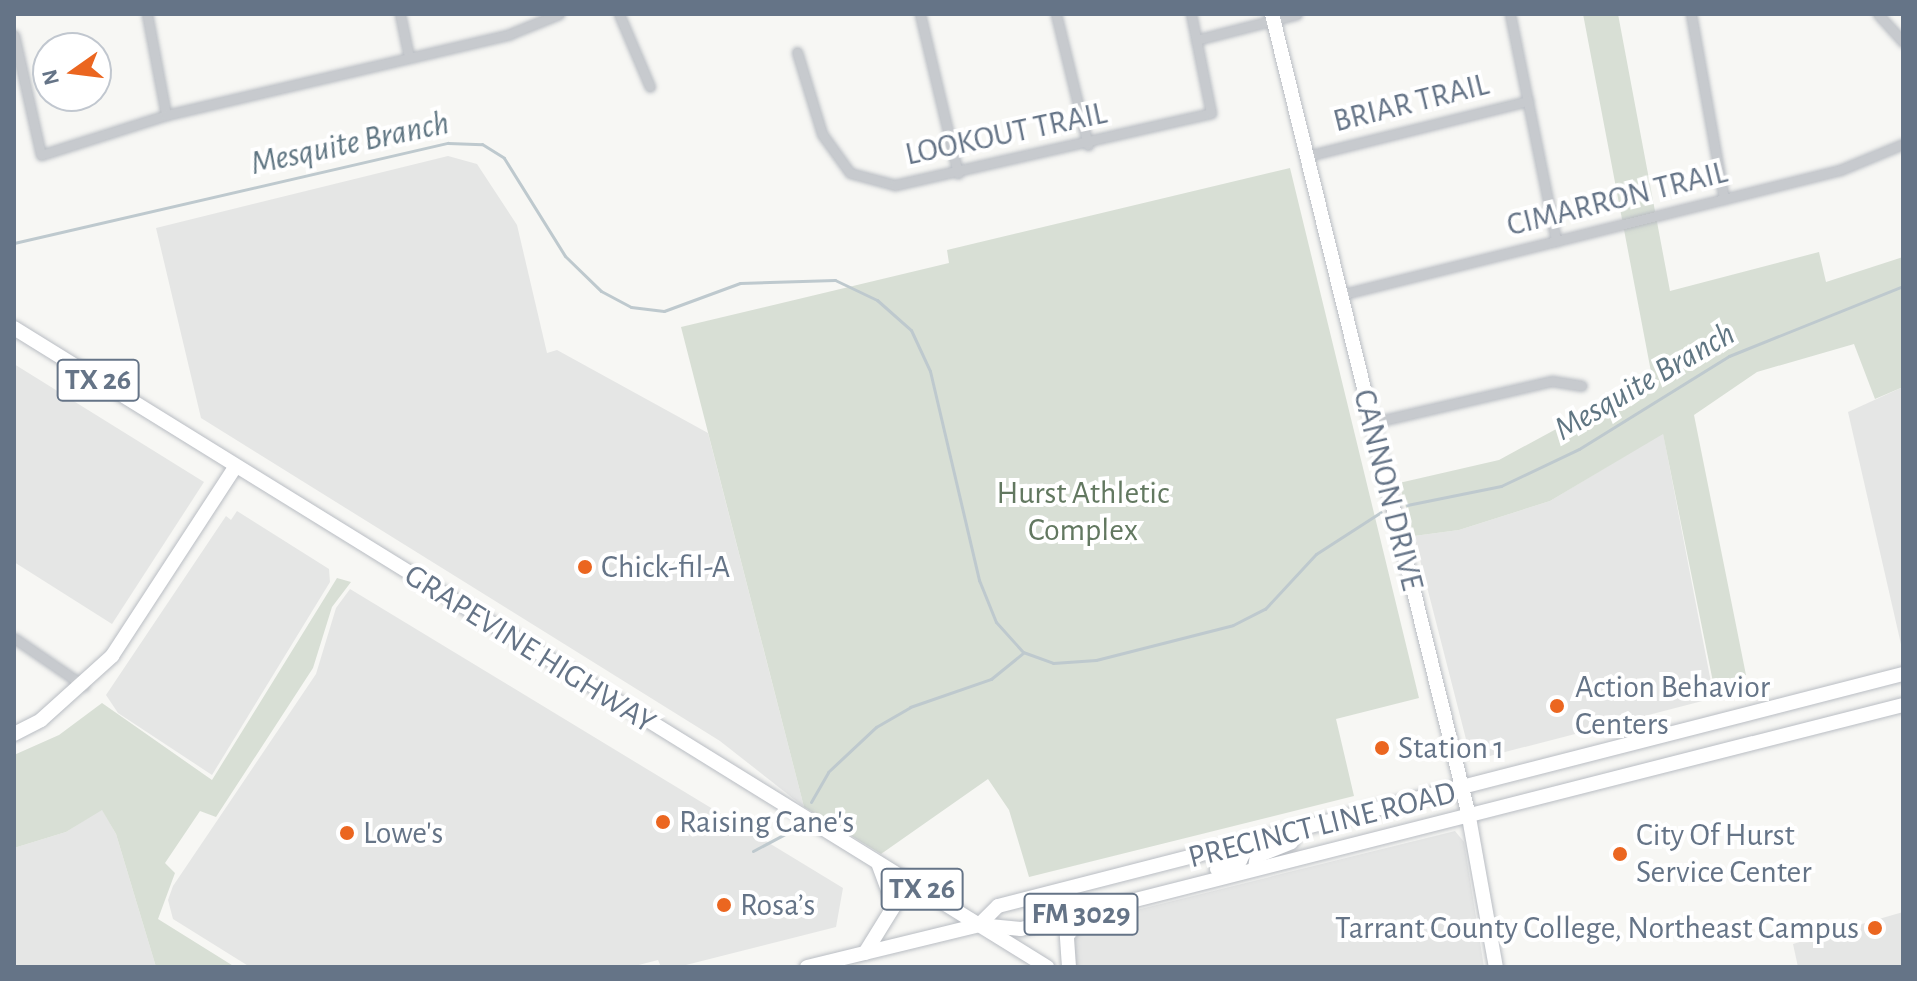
<!DOCTYPE html>
<html>
<head>
<meta charset="utf-8">
<style>
	body { margin:0 }
	#map { position:relative; width:1917px; height:981px; overflow:hidden; background:#f7f7f4; font-family:"Alegreya Sans",sans-serif }
	div>[style] { position:absolute }
	[style*='--x'] { left:calc(var(--x)*1px); top:calc(var(--y)*1px); width:calc(var(--w)*1px); rotate:calc(var(--a)*1deg) }
	.built>* { inset:0; background:#e5e6e5 }
	.green>* { inset:0; background:#d8dfd5 }
	.stream>* { height:3px; margin:-1.5px; padding:0 1.5px; transform-origin:1.5px; border-radius:1.5px; background:#bec9ce }
	.roads { filter:drop-shadow(0 0 2px #b9bdc3) drop-shadow(0 0 2px #b9bdc3) }
	.street>* { height:9px; margin:-4.5px; padding:0 4.5px; transform-origin:4.5px; border-radius:4.5px; background:#c7cace }
	.secondary>* { height:14px; margin:-7px; padding:0 7px; transform-origin:7px; border-radius:7px; background:#fff }
	.primary>* { height:14px; margin:-7px; padding:0 7px; transform-origin:7px; border-radius:7px; background:#fff }
	.dots>* { width:22px; height:22px; translate:-50% -50%; box-sizing:border-box; border:4px solid #fff; border-radius:50% }
	span { translate:-50% -50%; white-space:nowrap; text-align:center; line-height:1.15; -webkit-text-stroke:8px #fff; paint-order:stroke }
	.shield-label span { padding:2px 6px; background:#fff; border:2px solid; border-radius:6px; -webkit-text-stroke-width:0 }
	.shield-label { font-size:30px; color:#657487; font-weight:700 }
	.street-label { font-size:32px; color:#657487 }
	.park-label { font-size:32px; color:#627860 }
	.poi-label { font-size:32px; color:#657487 }
	.left { translate:0 -50%; text-align:left }
	.right { translate:-100% -50%; text-align:right }
	.water-label { font-size:34px; color:#607683; font-style:italic }
	.frame { position:absolute; inset:0; border:16px solid #657487; pointer-events:none }
	.north { position:absolute; left:32px; top:32px; width:80px; height:80px; box-sizing:border-box; background:#fff; border:2px solid #c1c7cf; border-radius:50%; rotate:256deg; font-size:22px; font-weight:700; line-height:32px; text-align:center; color:#657487 }
	.north::after { content:''; display:block; margin:auto; width:28px; height:36px; background:#eb6620; clip-path:polygon(50% 0,100% 100%,50% 72%,0 100%) }
</style>
</head>
<body>
<div id="map">
	<div class="built">
		<i style="clip-path:polygon(448px 156px,477px 164px,517px 225px,547px 353px,557px 350px,708px 433px,804px 807px,720px 741px,201px 418px,156px 228px)"></i>
		<i style="clip-path:polygon(14px 364px,204px 482px,112px 624px,14px 562px)"></i>
		<i style="clip-path:polygon(1903px 387px,1903px 653px,1848px 412px)"></i>
		<i style="clip-path:polygon(1663px 433px,1714px 698px,1482px 758px,1469px 751px,1414px 536px,1459px 530px,1550px 501px)"></i>
		<i style="clip-path:polygon(237px 511px,329px 569px,330px 582px,212px 775px,118px 713px,106px 695px,226px 516px,231px 520px)"></i>
		<i style="clip-path:polygon(350px 589px,843px 888px,836px 927px,678px 967px,661px 967px,658px 960px,631px 967px,250px 967px,173px 919px,168px 900px,173px 886px,316px 674px,336px 608px)"></i>
		<i style="clip-path:polygon(102px 809px,116px 834px,156px 967px,14px 967px,14px 848px,66px 832px)"></i>
		<i style="clip-path:polygon(1455px 831px,1464px 842px,1484px 967px,1076px 967px,1071px 944px,1088px 922px)"></i>
		<i style="clip-path:polygon(1903px 912px,1903px 967px,1798px 967px,1793px 944px)"></i>
	</div>
	<div class="green">
		<i style="clip-path:polygon(1583px 14px,1618px 14px,1670px 291px,1819px 252px,1826px 282px,1903px 257px,1903px 387px,1875px 399px,1854px 344px,1757px 372px,1694px 415px,1746px 675px,1713px 682px,1663px 434px,1550px 501px,1459px 530px,1414px 536px,1399px 483px,1499px 460px,1652px 377px)"></i>
		<i style="clip-path:polygon(1290px 168px,1419px 698px,1336px 719px,1354px 796px,1029px 877px,1009px 810px,988px 779px,881px 854px,804px 807px,681px 327px,949px 263px,947px 250px)"></i>
		<i style="clip-path:polygon(337px 578px,351px 582px,332px 607px,313px 668px,216px 817px,200px 811px,165px 863px,175px 873px,158px 919px,235px 967px,156px 967px,116px 834px,102px 810px,66px 832px,14px 848px,14px 755px,59px 735px,102px 703px,212px 780px)"></i>
	</div>
	<div class="stream">
		<i style="--x:14;--y:243;--w:445;--a:-13"></i>
		<i style="--x:448;--y:143;--w:34;--a:2"></i>
		<i style="--x:482;--y:144;--w:26;--a:32"></i>
		<i style="--x:504;--y:158;--w:115;--a:58.1"></i>
		<i style="--x:565;--y:256;--w:50;--a:44.2"></i>
		<i style="--x:601;--y:291;--w:34;--a:28"></i>
		<i style="--x:631;--y:307;--w:33;--a:7"></i>
		<i style="--x:664;--y:311;--w:81;--a:-20.2"></i>
		<i style="--x:740;--y:283;--w:95;--a:-1.8"></i>
		<i style="--x:835;--y:280;--w:47;--a:25.5"></i>
		<i style="--x:877;--y:300;--w:45;--a:41.4"></i>
		<i style="--x:911;--y:330;--w:45;--a:65.1"></i>
		<i style="--x:930;--y:371;--w:215;--a:76.8"></i>
		<i style="--x:979;--y:580;--w:45;--a:68"></i>
		<i style="--x:996;--y:622;--w:40;--a:48"></i>
		<i style="--x:1023;--y:652;--w:32;--a:20"></i>
		<i style="--x:1053;--y:663;--w:43;--a:-4"></i>
		<i style="--x:1096;--y:660;--w:141;--a:-14.3"></i>
		<i style="--x:1233;--y:625;--w:36;--a:-27"></i>
		<i style="--x:1265;--y:609;--w:75;--a:-47.2"></i>
		<i style="--x:1316;--y:554;--w:77;--a:-32.9"></i>
		<i style="--x:1407;--y:505;--w:96;--a:-11.4"></i>
		<i style="--x:1501;--y:486;--w:86;--a:-25.4"></i>
		<i style="--x:1579;--y:449;--w:176;--a:-31.8"></i>
		<i style="--x:1729;--y:356;--w:188;--a:-21.9"></i>
		<i style="--x:811;--y:802;--w:34;--a:-60"></i>
		<i style="--x:828;--y:772;--w:66;--a:-43.2"></i>
		<i style="--x:876;--y:727;--w:39;--a:-30"></i>
		<i style="--x:910;--y:707;--w:86;--a:-19.1"></i>
		<i style="--x:991;--y:679;--w:41;--a:-39.1"></i>
		<i style="--x:753;--y:851;--w:36;--a:-28"></i>
	</div>
	<div class="roads">
		<div class="street">
			<i style="--x:147;--y:14;--w:103;--a:79.3"></i>
			<i style="--x:400;--y:14;--w:44;--a:78.2"></i>
			<i style="--x:619;--y:14;--w:79;--a:67"></i>
			<i style="--x:920;--y:14;--w:164;--a:76.6"></i>
			<i style="--x:1056;--y:14;--w:135;--a:76.3"></i>
			<i style="--x:1510;--y:14;--w:232;--a:78.5"></i>
			<i style="--x:1691;--y:14;--w:188;--a:79.9"></i>
			<i style="--x:1878;--y:14;--w:38;--a:48"></i>
			<i style="--x:14;--y:35;--w:123;--a:77.3"></i>
			<i style="--x:41;--y:155;--w:131;--a:-17.7"></i>
			<i style="--x:166;--y:115;--w:353;--a:-13.2"></i>
			<i style="--x:510;--y:34;--w:53;--a:-22.2"></i>
			<i style="--x:1196;--y:40;--w:104;--a:-14.4"></i>
			<i style="--x:797;--y:52;--w:86;--a:73"></i>
			<i style="--x:822;--y:134;--w:48;--a:54.3"></i>
			<i style="--x:850;--y:173;--w:47;--a:14.9"></i>
			<i style="--x:895;--y:185;--w:324;--a:-12.8"></i>
			<i style="--x:1211;--y:113;--w:101;--a:-101.4"></i>
			<i style="--x:1307;--y:156;--w:228;--a:-14"></i>
			<i style="--x:1340;--y:295;--w:515;--a:-14.04"></i>
			<i style="--x:1840;--y:170;--w:68;--a:-22.4"></i>
			<i style="--x:1371;--y:423;--w:186;--a:-13.1"></i>
			<i style="--x:1552;--y:381;--w:30;--a:9"></i>
			<i style="--x:14;--y:638;--w:85;--a:34.4"></i>
		</div>
		<div class="secondary">
			<i style="--x:1272;--y:14;--w:822;--a:76.2"></i>
			<i style="--x:1468;--y:812;--w:158;--a:79.8"></i>
			<i style="--x:14;--y:734;--w:30;--a:-27"></i>
			<i style="--x:41;--y:720;--w:96;--a:-42"></i>
			<i style="--x:112;--y:656;--w:225;--a:-56.9"></i>
		</div>
		<div class="primary">
			<i style="--x:14;--y:328;--w:1215;--a:31.74"></i>
			<i style="--x:1255;--y:868;--w:12;--a:-81"></i>
			<i style="--x:1257;--y:856;--w:37;--a:-22"></i>
			<i style="--x:1291;--y:842;--w:12;--a:-59"></i>
			<i style="--x:1217;--y:869;--w:25;--a:-21"></i>
			<i style="--x:1240;--y:860;--w:18;--a:-61"></i>
			<i style="--x:979;--y:925;--w:27;--a:-45"></i>
			<i style="--x:998;--y:906;--w:934;--a:-14.38"></i>
			<i style="--x:865;--y:953;--w:55;--a:-58.3"></i>
			<i style="--x:894;--y:906;--w:46;--a:-110.4"></i>
			<i style="--x:807;--y:967;--w:177;--a:-13.7"></i>
			<i style="--x:979;--y:925;--w:42;--a:5.4"></i>
			<i style="--x:1021;--y:929;--w:910;--a:-14.25"></i>
			<i style="--x:1069;--y:967;--w:31;--a:-94"></i>
			<i style="--x:1067;--y:936;--w:28;--a:-52"></i>
		</div>
	</div>
	<div class="dots">
		<i style="left:585px;top:567px;background:#eb6620"></i>
		<i style="left:1557px;top:706px;background:#eb6620"></i>
		<i style="left:1382px;top:748px;background:#eb6620"></i>
		<i style="left:663px;top:822px;background:#eb6620"></i>
		<i style="left:347px;top:833px;background:#eb6620"></i>
		<i style="left:1620px;top:854px;background:#eb6620"></i>
		<i style="left:724px;top:905px;background:#eb6620"></i>
		<i style="left:1875px;top:928px;background:#eb6620"></i>
	</div>
	<div class="shield-label">
		<span style="left:98px;top:380px">TX 26</span>
		<span style="left:922px;top:889px">TX 26</span>
		<span style="left:1081px;top:914px">FM 3029</span>
	</div>
	<div class="street-label">
		<span style="left:1411px;top:103px;rotate:-14deg">BRIAR TRAIL</span>
		<span style="left:1006px;top:134px;rotate:-12deg">LOOKOUT TRAIL</span>
		<span style="left:1617px;top:199px;rotate:-14deg">CIMARRON TRAIL</span>
		<span style="left:1388px;top:490px;rotate:76deg">CANNON DRIVE</span>
		<span style="left:530px;top:649px;rotate:32deg">GRAPEVINE HIGHWAY</span>
		<span style="left:1322px;top:825px;rotate:-14deg">PRECINCT LINE ROAD</span>
	</div>
	<div class="park-label">
		<span style="left:1083px;top:512px">Hurst Athletic<br>Complex</span>
	</div>
	<div class="poi-label">
		<span class="left" style="left:601px;top:567px">Chick-fil-A</span>
		<span class="left" style="left:1575px;top:706px">Action Behavior<br>Centers</span>
		<span class="left" style="left:1398px;top:748px">Station 1</span>
		<span class="left" style="left:679px;top:822px">Raising Cane's</span>
		<span class="left" style="left:363px;top:833px">Lowe's</span>
		<span class="left" style="left:1636px;top:854px">City Of Hurst<br>Service Center</span>
		<span class="left" style="left:740px;top:905px">Rosa’s</span>
		<span class="right" style="left:1859px;top:928px">Tarrant County College, Northeast Campus</span>
	</div>
	<div class="water-label">
		<span style="left:350px;top:144px;rotate:-12deg">Mesquite Branch</span>
		<span style="left:1645px;top:382px;rotate:-30deg">Mesquite Branch</span>
	</div>
	<div class="frame"></div>
	<div class="north">N</div>
</div>
</body>
</html>
